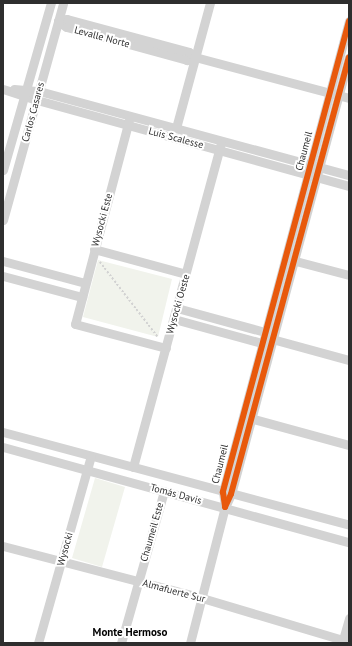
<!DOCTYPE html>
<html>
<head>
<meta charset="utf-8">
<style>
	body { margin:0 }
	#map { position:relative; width:352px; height:646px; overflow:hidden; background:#fff; font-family:"PT Sans",sans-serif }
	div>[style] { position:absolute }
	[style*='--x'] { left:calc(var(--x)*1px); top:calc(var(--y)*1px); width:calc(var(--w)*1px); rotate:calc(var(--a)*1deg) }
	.green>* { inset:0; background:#f1f3ec }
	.path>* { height:1.5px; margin-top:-0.75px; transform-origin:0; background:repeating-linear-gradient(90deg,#d2d2d2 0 2px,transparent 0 4px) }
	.minor>* { height:9px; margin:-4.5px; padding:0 4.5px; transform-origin:4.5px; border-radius:4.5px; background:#d3d3d3 }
	.cycleway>* { height:6px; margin:-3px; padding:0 3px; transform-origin:3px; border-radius:3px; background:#e8590c }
	span { translate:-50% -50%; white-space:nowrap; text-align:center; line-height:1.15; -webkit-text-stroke:4px #fff; paint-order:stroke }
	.street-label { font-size:10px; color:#2e2e2e }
	.neighbourhood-label { font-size:11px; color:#000; font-weight:700 }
	.frame { position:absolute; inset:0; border:4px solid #2e2e2e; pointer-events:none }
</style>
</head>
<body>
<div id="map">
	<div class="green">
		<i style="clip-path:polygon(98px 260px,172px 279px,158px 337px,83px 317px)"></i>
		<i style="clip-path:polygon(95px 478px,125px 487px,102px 567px,72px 558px)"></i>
	</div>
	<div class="path">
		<i style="--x:100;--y:262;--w:95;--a:52.3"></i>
	</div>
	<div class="minor">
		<i style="--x:349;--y:21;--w:488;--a:105"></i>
		<i style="--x:223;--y:492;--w:15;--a:82"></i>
		<i style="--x:225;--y:507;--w:14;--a:-65"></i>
		<i style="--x:231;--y:494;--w:452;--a:-74.9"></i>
		<i style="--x:195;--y:57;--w:9;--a:159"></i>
		<i style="--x:187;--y:60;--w:125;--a:-164.7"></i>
		<i style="--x:66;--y:27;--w:10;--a:-143"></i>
		<i style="--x:58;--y:21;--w:9;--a:-13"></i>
		<i style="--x:67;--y:19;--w:126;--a:15.1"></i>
		<i style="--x:189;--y:52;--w:8;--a:40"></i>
		<i style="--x:195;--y:57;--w:159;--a:14.9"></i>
		<i style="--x:3;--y:89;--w:36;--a:18"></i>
		<i style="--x:37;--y:100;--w:324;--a:15.4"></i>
		<i style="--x:14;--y:89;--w:25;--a:5"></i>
		<i style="--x:39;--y:91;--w:321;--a:15.2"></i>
		<i style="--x:129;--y:120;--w:211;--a:104.8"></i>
		<i style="--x:75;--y:324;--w:94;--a:14.8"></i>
		<i style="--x:176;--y:128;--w:130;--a:-74.8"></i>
		<i style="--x:3;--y:170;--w:174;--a:-74"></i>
		<i style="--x:3;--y:220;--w:225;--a:-74.5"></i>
		<i style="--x:94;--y:249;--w:95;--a:15.2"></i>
		<i style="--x:288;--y:259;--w:63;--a:14.7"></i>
		<i style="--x:3;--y:261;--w:85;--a:15"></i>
		<i style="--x:3;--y:276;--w:82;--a:14.9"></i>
		<i style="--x:177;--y:308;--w:91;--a:15.3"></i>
		<i style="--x:265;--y:332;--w:10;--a:45"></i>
		<i style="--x:272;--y:339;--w:80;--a:15.3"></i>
		<i style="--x:174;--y:319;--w:91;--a:15.3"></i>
		<i style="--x:262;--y:343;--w:5;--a:-22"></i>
		<i style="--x:246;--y:417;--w:107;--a:15.2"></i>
		<i style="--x:3;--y:432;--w:358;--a:15"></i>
		<i style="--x:3;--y:447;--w:359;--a:15.4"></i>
		<i style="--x:133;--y:467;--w:335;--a:-74.8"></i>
		<i style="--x:3;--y:546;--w:206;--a:14.6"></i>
		<i style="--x:202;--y:598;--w:147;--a:16.6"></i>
		<i style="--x:38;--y:643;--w:194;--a:-74.2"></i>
		<i style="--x:121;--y:643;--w:158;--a:-74.2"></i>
		<i style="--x:190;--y:643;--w:140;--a:-75.6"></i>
		<i style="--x:342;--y:643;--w:26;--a:-74"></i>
	</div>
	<div class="cycleway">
		<i style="--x:349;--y:21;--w:488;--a:105"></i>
		<i style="--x:223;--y:492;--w:15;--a:82"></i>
		<i style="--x:225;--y:507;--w:14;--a:-65"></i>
		<i style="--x:231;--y:494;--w:452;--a:-74.9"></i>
	</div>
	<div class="street-label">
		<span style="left:102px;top:37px;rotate:15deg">Levalle Norte</span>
		<span style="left:33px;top:112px;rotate:-75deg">Carlos Casares</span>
		<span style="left:176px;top:138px;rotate:15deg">Luis Scalesse</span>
		<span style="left:304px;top:151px;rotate:-75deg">Chaumeil</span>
		<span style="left:102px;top:220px;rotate:-75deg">Wysocki Este</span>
		<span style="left:178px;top:304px;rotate:-74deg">Wysocki Oeste</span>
		<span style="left:220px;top:464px;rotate:-76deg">Chaumeil</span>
		<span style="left:176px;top:494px;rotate:15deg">Tomás Davis</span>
		<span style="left:152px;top:532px;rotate:-74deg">Chaumeil Este</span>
		<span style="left:65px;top:549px;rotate:-74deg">Wysocki</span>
		<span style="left:174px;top:591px;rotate:15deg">Almafuerte Sur</span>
	</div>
	<div class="neighbourhood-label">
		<span style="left:130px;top:632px">Monte Hermoso</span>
	</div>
	<div class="frame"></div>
</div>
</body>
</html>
